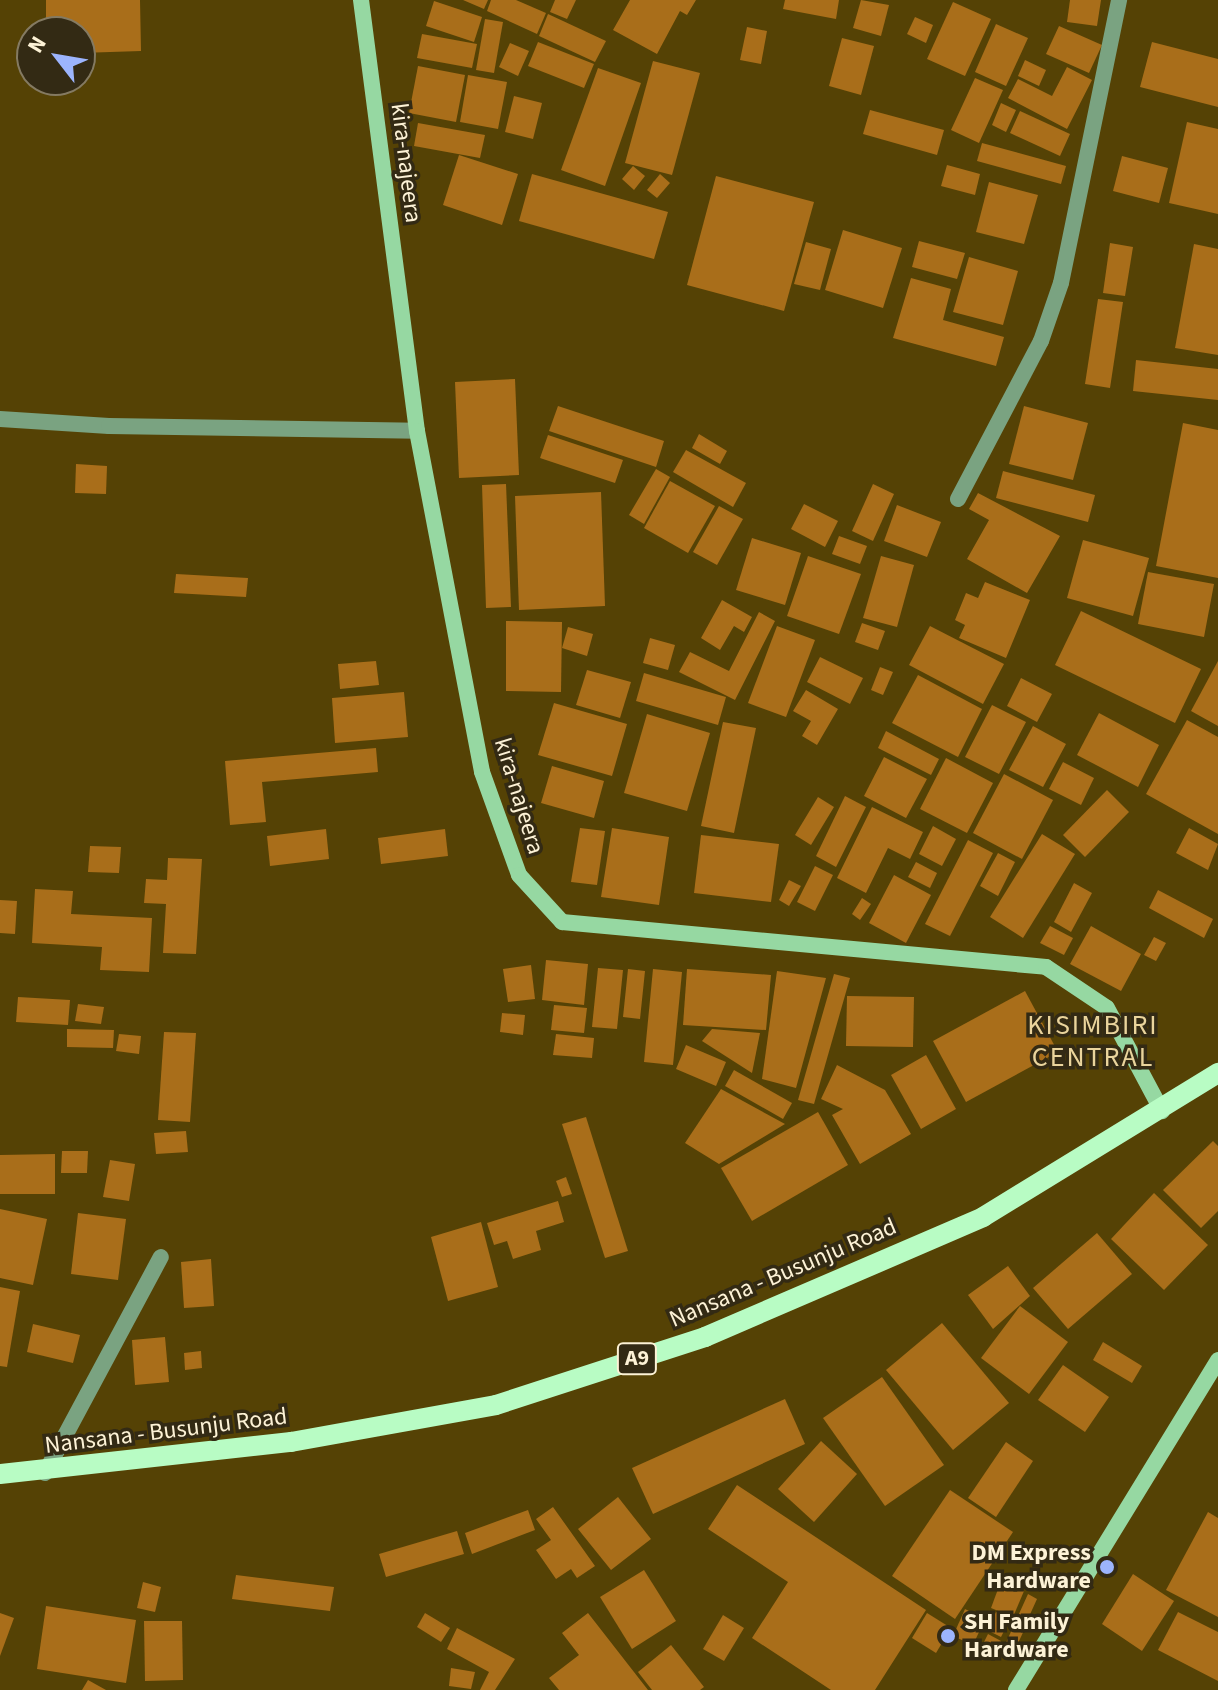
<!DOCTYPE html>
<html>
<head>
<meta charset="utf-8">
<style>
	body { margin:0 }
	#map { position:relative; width:1218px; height:1690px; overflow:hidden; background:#554205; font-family:"Source Sans 3",sans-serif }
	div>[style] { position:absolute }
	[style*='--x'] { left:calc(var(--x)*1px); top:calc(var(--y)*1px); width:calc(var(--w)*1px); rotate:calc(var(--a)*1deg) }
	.building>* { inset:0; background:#a96e1a }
	.street>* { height:16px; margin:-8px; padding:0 8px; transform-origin:8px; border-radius:8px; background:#7aa381 }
	.secondary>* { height:16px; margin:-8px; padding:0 8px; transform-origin:8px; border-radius:8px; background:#96d8a2 }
	.primary>* { height:20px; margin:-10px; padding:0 10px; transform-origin:10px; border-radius:10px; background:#b8fcc4 }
	.dots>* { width:22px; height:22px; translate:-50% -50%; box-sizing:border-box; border:4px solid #332a14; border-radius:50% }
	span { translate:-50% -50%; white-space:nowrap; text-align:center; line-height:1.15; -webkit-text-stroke:7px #332a14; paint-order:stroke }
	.shield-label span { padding:2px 6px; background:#332a14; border:2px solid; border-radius:6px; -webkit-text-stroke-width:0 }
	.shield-label { font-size:22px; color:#fdf2d6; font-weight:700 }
	.street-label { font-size:24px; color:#fdf2d6 }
	.poi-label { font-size:24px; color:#fdf2d6; font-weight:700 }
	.right { translate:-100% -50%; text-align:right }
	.left { translate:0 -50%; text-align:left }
	.quarter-label { font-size:28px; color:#ead49c; letter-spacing:2px }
	.north { position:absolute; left:16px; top:16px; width:80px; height:80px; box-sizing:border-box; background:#332a14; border:2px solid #847a62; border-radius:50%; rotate:301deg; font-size:22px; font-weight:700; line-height:32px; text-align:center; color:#fdf2d6 }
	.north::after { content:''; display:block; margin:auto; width:28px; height:36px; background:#9cb4fd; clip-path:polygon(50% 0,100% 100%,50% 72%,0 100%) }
</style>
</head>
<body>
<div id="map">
	<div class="building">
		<i style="clip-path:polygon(46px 0,140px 0,141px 51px,80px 53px,80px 32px,46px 32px)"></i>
		<i style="clip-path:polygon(463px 0,488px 0,484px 9px)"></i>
		<i style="clip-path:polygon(491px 0,516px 0,546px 13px,537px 34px,487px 11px)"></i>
		<i style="clip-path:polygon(555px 0,576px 0,567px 19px,550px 12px)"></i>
		<i style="clip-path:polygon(630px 0,696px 0,687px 15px,680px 11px,657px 54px,613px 30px)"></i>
		<i style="clip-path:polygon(785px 0,839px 0,836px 19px,783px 9px)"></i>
		<i style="clip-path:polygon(861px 0,889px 5px,881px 36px,853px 28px)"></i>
		<i style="clip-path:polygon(1070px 0,1101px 0,1097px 26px,1067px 22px)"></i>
		<i style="clip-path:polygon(434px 1px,482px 17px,474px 42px,426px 26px)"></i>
		<i style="clip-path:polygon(953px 2px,991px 19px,965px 76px,927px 59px)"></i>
		<i style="clip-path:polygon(548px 14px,606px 41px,595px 62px,539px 36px)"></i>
		<i style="clip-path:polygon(915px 17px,933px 25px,926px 43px,907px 34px)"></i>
		<i style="clip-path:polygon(485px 19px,503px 22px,494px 73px,476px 70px)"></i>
		<i style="clip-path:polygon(996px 24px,1028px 38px,1006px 86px,975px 72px)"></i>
		<i style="clip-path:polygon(1059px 26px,1102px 45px,1089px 73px,1046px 54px)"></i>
		<i style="clip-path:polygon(747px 27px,767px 31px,761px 64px,740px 60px)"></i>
		<i style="clip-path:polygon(422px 34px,477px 44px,472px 68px,417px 58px)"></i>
		<i style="clip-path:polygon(842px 38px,874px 46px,861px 95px,829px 86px)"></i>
		<i style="clip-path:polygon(538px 42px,594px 64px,584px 88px,528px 66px)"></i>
		<i style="clip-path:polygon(1152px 42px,1218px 59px,1218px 107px,1140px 87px)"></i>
		<i style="clip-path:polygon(510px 43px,529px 51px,518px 76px,499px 67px)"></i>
		<i style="clip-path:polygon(1025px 60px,1046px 70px,1039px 86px,1018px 76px)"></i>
		<i style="clip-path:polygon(653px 61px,700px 73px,672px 175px,625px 163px)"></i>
		<i style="clip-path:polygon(418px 66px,465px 75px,456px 122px,409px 113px)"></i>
		<i style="clip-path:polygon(1067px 67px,1092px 80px,1067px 129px,1008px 98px,1018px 79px,1052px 96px)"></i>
		<i style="clip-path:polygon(598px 68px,641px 83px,605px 186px,561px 170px)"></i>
		<i style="clip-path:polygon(468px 75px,507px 82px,498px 129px,460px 122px)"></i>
		<i style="clip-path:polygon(975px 78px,1003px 90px,979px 143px,951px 130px)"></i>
		<i style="clip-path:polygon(514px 96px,542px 103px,533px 139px,505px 132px)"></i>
		<i style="clip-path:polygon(1001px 103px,1016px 110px,1006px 132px,992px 125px)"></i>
		<i style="clip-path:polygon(870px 110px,944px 130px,937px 155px,863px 134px)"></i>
		<i style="clip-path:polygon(1020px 111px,1070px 134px,1060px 156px,1010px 133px)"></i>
		<i style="clip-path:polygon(1187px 122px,1218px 129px,1218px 214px,1169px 203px)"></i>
		<i style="clip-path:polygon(418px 123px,485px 135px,480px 158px,414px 146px)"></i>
		<i style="clip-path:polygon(982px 143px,1066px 166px,1061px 184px,977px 161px)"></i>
		<i style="clip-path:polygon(459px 155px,518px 174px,502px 225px,443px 205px)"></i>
		<i style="clip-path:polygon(1122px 156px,1168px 168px,1159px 203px,1113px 191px)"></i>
		<i style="clip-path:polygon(947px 165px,980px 174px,975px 195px,941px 186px)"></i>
		<i style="clip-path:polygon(633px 166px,645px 176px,634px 190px,622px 179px)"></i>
		<i style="clip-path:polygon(532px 174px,668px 212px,654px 259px,519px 221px)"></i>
		<i style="clip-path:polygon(660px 174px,670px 183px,657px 198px,647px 190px)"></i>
		<i style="clip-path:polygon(716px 176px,814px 202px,784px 311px,687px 285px)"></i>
		<i style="clip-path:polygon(989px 182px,1038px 195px,1024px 244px,976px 232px)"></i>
		<i style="clip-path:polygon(843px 230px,902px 248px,883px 308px,825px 290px)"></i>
		<i style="clip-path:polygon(919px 241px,965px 253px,957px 279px,912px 267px)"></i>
		<i style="clip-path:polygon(806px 242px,831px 249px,820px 290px,794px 284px)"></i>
		<i style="clip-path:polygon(1110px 243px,1133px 247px,1125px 296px,1103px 293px)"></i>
		<i style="clip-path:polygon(1194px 244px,1218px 249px,1218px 355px,1175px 348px)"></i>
		<i style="clip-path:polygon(969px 257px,1018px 271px,1003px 325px,953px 312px)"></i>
		<i style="clip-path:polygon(911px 278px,951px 289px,943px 320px,1004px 337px,996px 366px,893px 338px)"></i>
		<i style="clip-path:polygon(1098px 299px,1123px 302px,1110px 388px,1085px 384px)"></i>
		<i style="clip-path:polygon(1136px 360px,1218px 369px,1218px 400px,1133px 391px)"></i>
		<i style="clip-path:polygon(515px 379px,519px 475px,459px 478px,455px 382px)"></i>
		<i style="clip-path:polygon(558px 406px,664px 441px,656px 467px,549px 431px)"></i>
		<i style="clip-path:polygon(1024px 406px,1088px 423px,1073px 480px,1009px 464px)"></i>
		<i style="clip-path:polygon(1183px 423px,1218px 430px,1218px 578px,1156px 566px)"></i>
		<i style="clip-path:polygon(699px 434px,727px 451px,720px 464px,692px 448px)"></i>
		<i style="clip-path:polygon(548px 435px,623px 460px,615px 483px,540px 458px)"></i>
		<i style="clip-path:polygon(686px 450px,746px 483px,733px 507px,673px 472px)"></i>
		<i style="clip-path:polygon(76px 464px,107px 466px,106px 494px,75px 493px)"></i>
		<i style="clip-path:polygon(656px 469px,670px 477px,644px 524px,629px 515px)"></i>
		<i style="clip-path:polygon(1003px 471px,1095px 495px,1088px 522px,996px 498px)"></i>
		<i style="clip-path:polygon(670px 481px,715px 506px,688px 553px,644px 528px)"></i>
		<i style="clip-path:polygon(506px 484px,511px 607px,486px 608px,482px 485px)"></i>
		<i style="clip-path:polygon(873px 484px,894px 494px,873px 541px,852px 531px)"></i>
		<i style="clip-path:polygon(601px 492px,605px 606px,519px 610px,515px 496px)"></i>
		<i style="clip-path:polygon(978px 493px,1060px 536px,1027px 593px,967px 559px,989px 520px,969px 509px)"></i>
		<i style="clip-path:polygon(804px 504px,838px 521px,825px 547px,791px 529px)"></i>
		<i style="clip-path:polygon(897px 505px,941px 522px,927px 557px,884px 541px)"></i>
		<i style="clip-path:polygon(719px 506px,743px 519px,717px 565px,693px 552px)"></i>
		<i style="clip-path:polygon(839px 536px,867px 546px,860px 564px,832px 554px)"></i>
		<i style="clip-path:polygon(752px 538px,801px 553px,785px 605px,736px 590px)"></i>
		<i style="clip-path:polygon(1083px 540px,1149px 558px,1133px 616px,1067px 598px)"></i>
		<i style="clip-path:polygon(808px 556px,861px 574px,839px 634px,787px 616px)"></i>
		<i style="clip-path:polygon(881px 556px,914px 565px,897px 627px,863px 618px)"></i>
		<i style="clip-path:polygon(1148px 572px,1214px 584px,1204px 637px,1138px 624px)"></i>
		<i style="clip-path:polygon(176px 574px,248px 578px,246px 597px,174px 593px)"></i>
		<i style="clip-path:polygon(985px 582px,1030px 600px,1006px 658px,959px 638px,965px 625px,955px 620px,966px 593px,978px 598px)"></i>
		<i style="clip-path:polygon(722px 600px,752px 617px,744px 632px,734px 626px,720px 650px,701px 638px)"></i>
		<i style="clip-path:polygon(1081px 611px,1201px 669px,1175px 723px,1055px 665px)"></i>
		<i style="clip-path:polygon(759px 612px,775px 621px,735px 700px,679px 672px,690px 652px,729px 671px)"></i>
		<i style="clip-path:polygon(506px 621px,562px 622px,561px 692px,506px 691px)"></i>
		<i style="clip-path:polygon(862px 623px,885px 631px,878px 650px,855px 642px)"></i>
		<i style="clip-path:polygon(777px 626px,815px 640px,786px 717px,748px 703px)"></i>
		<i style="clip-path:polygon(930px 626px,1004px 664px,983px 704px,909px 665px)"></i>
		<i style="clip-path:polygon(568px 627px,593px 634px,587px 656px,562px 648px)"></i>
		<i style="clip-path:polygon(650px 638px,675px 645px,668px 670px,643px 663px)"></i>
		<i style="clip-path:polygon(820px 657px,863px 678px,850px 704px,807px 682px)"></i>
		<i style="clip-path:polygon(376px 661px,379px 685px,340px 689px,338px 664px)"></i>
		<i style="clip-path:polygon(1218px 661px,1218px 726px,1191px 711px)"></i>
		<i style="clip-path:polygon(880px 667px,893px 672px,883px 695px,871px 690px)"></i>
		<i style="clip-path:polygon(587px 670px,631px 682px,620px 718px,576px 705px)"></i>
		<i style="clip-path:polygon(644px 673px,726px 697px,718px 725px,636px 701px)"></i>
		<i style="clip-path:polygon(918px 675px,982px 709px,958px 757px,892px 723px)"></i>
		<i style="clip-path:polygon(1021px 678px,1052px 694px,1037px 722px,1007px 706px)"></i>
		<i style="clip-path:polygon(806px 690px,838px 709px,817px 745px,802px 736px,811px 721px,793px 711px)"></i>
		<i style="clip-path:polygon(404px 692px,408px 737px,335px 743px,332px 698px)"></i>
		<i style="clip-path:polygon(554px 703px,627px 724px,612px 776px,538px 755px)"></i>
		<i style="clip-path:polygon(992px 705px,1026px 722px,999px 774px,965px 757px)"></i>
		<i style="clip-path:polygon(1099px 713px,1159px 745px,1138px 787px,1077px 755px)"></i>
		<i style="clip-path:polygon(647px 714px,710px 733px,687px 811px,624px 793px)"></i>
		<i style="clip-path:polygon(1187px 720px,1218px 737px,1218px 834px,1146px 794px)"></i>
		<i style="clip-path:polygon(723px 722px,756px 728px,734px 833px,701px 826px)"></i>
		<i style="clip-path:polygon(1033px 726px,1066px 744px,1043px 787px,1009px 770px)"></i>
		<i style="clip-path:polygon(886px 731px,939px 759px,931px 775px,878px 748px)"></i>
		<i style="clip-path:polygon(376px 748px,378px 772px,262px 782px,266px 822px,230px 825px,225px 761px)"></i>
		<i style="clip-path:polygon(884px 757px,927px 779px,906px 818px,864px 796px)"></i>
		<i style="clip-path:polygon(946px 758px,993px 783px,967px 833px,920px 809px)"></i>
		<i style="clip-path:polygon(1063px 762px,1094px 778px,1081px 805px,1049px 789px)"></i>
		<i style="clip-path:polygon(552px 766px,604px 781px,594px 818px,541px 803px)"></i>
		<i style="clip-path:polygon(1004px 774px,1053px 800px,1022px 859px,973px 833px)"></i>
		<i style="clip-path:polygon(1107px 790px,1129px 812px,1085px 857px,1063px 835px)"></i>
		<i style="clip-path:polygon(845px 796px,866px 807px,836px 867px,816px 856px)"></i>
		<i style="clip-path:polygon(818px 797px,834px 807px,811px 845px,795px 835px)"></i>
		<i style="clip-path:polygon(872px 807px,923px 832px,910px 859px,888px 848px,866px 893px,837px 878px)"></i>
		<i style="clip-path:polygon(933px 826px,956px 839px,942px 866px,919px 854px)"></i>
		<i style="clip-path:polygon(580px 828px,605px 831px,597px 885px,571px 882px)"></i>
		<i style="clip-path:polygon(612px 828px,669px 837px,659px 905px,601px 897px)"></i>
		<i style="clip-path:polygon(1189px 828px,1218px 844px,1208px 870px,1176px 853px)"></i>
		<i style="clip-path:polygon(326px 829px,329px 859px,270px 866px,267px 836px)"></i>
		<i style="clip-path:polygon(445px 829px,448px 856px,381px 864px,378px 838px)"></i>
		<i style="clip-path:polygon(1042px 834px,1075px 854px,1023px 938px,990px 917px)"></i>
		<i style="clip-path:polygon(701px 835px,779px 844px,771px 902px,694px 893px)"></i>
		<i style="clip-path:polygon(968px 840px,993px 853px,950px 936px,925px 924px)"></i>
		<i style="clip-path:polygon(90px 846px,121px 847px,119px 873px,88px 872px)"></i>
		<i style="clip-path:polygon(998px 853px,1015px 862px,998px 896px,980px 886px)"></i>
		<i style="clip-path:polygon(168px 858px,202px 859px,196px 954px,163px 953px,166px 904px,144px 903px,146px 879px,167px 880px)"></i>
		<i style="clip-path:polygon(916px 862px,937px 873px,930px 888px,908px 877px)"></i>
		<i style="clip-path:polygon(815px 866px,833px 875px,815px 911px,797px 902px)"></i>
		<i style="clip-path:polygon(894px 875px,931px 895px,906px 943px,869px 923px)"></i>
		<i style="clip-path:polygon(789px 880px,801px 886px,789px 906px,779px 900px)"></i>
		<i style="clip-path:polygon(1074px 883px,1092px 893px,1071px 932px,1054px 922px)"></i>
		<i style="clip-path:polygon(35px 889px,73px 891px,71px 914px,152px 918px,149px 972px,100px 970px,102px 947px,32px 943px)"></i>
		<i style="clip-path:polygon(1158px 890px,1213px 919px,1204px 938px,1149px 908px)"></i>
		<i style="clip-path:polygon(862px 898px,871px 904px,860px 920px,852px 914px)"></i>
		<i style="clip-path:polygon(0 900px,17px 901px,15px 934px,0 933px)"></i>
		<i style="clip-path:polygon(1050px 926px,1073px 938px,1064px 955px,1040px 943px)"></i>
		<i style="clip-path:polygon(1091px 926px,1141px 954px,1121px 991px,1070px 964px)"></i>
		<i style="clip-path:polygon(1154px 937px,1166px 943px,1156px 961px,1144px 955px)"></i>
		<i style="clip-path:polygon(546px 960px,588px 964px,584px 1005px,542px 1000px)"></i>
		<i style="clip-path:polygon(531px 965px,535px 999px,508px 1002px,503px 969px)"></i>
		<i style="clip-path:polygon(598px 968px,623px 970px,617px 1029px,592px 1027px)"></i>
		<i style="clip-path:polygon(628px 969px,645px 971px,640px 1019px,623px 1017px)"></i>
		<i style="clip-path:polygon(653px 969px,682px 972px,673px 1065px,644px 1062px)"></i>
		<i style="clip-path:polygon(687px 969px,771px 975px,766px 1030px,683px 1025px)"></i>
		<i style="clip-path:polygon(777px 971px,826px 978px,796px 1088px,762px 1079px)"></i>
		<i style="clip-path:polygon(834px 974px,850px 978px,814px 1104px,798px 1100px)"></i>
		<i style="clip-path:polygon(1025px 991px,1058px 1052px,966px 1102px,933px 1041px)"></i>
		<i style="clip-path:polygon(847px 996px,914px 997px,913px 1047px,846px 1046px)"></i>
		<i style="clip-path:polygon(18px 997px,70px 1000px,68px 1025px,16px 1022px)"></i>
		<i style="clip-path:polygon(78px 1004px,104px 1007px,101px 1024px,75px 1021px)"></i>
		<i style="clip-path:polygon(554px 1005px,587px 1008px,584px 1033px,551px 1030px)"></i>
		<i style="clip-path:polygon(502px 1013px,525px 1015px,523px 1035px,500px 1032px)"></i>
		<i style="clip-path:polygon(67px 1029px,114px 1030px,113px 1048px,67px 1047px)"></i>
		<i style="clip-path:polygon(712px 1029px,760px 1033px,752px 1073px,702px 1041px)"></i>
		<i style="clip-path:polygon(164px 1032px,196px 1033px,190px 1122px,158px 1120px)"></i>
		<i style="clip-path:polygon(119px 1034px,141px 1036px,139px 1054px,116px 1051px)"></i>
		<i style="clip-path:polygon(556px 1034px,594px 1038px,592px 1058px,553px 1055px)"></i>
		<i style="clip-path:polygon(686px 1045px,726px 1062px,716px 1086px,676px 1069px)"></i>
		<i style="clip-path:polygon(926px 1055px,956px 1109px,921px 1129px,891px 1075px)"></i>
		<i style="clip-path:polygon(837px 1065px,885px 1090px,911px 1134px,860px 1164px,832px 1115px,843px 1109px,821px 1099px)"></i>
		<i style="clip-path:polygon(734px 1070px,792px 1103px,783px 1119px,725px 1086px)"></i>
		<i style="clip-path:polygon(721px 1089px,785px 1124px,719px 1164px,685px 1143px)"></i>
		<i style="clip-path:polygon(818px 1112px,848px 1165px,752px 1221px,721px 1168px)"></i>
		<i style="clip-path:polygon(586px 1117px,628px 1251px,605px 1258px,562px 1124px)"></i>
		<i style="clip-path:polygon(186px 1131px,188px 1152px,156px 1154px,154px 1133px)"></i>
		<i style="clip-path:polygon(1213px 1141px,1218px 1146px,1218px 1211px,1201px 1228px,1163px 1190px)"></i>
		<i style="clip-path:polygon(62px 1151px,88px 1151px,87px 1173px,61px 1173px)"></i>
		<i style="clip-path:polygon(55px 1154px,55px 1194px,0 1194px,0 1155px)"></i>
		<i style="clip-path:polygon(110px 1160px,135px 1164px,129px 1201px,103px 1197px)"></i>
		<i style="clip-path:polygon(566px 1177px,572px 1194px,562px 1197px,556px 1181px)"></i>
		<i style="clip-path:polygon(1154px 1193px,1208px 1245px,1164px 1290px,1111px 1239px)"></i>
		<i style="clip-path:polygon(558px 1201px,564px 1222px,536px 1231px,541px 1250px,513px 1259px,507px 1241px,494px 1245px,487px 1223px)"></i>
		<i style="clip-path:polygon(0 1209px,47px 1219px,33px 1285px,0 1278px)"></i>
		<i style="clip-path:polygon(78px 1213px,126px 1219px,118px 1280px,71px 1274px)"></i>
		<i style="clip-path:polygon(481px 1222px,498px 1287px,448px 1301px,431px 1237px)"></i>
		<i style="clip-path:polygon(1097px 1233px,1132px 1274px,1068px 1329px,1033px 1288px)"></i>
		<i style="clip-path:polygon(211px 1259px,214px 1306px,184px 1308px,181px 1262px)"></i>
		<i style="clip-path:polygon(1008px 1266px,1030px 1296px,993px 1329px,968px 1295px)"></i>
		<i style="clip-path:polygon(0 1287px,20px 1291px,7px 1367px,0 1366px)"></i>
		<i style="clip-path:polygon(1020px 1306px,1068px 1342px,1029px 1394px,981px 1358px)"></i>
		<i style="clip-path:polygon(942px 1323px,1009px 1403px,953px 1450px,886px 1370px)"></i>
		<i style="clip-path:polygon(33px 1324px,80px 1335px,73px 1363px,27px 1352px)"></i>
		<i style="clip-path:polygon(165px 1337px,169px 1382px,135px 1385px,132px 1340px)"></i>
		<i style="clip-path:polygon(1103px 1342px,1142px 1366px,1132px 1383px,1093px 1360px)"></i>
		<i style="clip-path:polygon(201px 1351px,202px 1368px,185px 1370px,184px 1353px)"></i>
		<i style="clip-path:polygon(1063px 1365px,1109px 1397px,1085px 1432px,1038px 1400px)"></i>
		<i style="clip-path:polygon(882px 1377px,944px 1465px,885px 1506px,823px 1418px)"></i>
		<i style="clip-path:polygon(785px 1399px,805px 1444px,653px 1514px,632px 1468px)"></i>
		<i style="clip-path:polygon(821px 1441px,857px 1474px,814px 1522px,778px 1489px)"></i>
		<i style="clip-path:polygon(1006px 1442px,1033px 1461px,996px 1517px,968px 1498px)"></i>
		<i style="clip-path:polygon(737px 1485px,926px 1610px,875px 1690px,831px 1690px,752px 1638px,788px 1582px,708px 1529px)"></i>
		<i style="clip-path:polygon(950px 1490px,1013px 1532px,955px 1619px,892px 1576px)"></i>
		<i style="clip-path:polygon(618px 1497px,651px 1539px,611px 1570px,578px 1529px)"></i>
		<i style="clip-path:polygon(553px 1507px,595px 1566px,577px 1578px,571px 1569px,556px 1579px,536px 1550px,551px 1540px,536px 1519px)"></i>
		<i style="clip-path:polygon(528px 1510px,535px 1530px,472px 1554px,465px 1533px)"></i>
		<i style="clip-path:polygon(1208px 1512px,1218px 1518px,1218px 1617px,1166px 1590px)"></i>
		<i style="clip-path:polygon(457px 1531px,464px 1554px,386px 1577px,379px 1554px)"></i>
		<i style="clip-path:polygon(644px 1570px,676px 1621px,632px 1649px,600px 1597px)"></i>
		<i style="clip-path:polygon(1133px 1574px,1174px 1601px,1142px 1651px,1102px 1624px)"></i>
		<i style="clip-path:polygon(236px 1575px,334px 1587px,330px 1611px,232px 1599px)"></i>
		<i style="clip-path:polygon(1001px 1581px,1024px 1591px,1013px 1617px,991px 1608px)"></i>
		<i style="clip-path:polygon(143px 1582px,161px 1587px,155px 1612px,137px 1608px)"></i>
		<i style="clip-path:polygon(1028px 1594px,1037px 1599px,1027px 1621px,1018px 1616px)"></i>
		<i style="clip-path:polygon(46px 1606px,136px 1620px,126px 1683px,37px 1669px)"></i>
		<i style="clip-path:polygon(965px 1609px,985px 1619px,973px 1645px,953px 1636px)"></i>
		<i style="clip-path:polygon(996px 1612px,1010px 1619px,1001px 1637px,987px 1630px)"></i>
		<i style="clip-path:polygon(1178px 1612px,1218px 1632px,1218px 1681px,1158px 1650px)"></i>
		<i style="clip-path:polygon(0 1613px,14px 1618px,0 1656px)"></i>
		<i style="clip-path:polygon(425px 1613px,450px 1628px,441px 1642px,417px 1627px)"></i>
		<i style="clip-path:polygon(588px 1613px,648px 1690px,559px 1690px,549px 1678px,579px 1655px,562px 1633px)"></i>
		<i style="clip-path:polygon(927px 1613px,951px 1628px,936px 1653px,912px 1638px)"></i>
		<i style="clip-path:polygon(723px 1615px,744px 1628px,724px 1661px,703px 1649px)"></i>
		<i style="clip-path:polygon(144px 1621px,182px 1621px,183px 1680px,145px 1681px)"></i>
		<i style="clip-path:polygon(1016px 1621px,1026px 1626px,1012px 1656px,1002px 1651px)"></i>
		<i style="clip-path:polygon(457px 1628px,515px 1659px,495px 1690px,480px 1690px,489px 1672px,447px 1649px)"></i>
		<i style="clip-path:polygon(988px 1634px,1001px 1641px,993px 1657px,980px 1650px)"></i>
		<i style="clip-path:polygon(671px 1645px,704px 1687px,700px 1690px,652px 1690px,638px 1672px)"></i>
		<i style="clip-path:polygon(451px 1668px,475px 1672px,471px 1689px,449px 1686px)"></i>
		<i style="clip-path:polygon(88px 1680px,106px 1690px,82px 1690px)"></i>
	</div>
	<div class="street">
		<i style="--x:0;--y:419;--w:109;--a:3.7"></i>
		<i style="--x:109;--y:426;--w:308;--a:0.9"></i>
		<i style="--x:958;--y:499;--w:178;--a:-62.3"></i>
		<i style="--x:1041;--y:341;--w:61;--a:-71"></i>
		<i style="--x:1061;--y:283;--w:289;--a:-78.4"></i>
		<i style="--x:45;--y:1473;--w:245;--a:-61.8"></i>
	</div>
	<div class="secondary">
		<i style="--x:361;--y:0;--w:435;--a:82.6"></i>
		<i style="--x:417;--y:431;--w:347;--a:79.2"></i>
		<i style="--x:482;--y:772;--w:109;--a:70.2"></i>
		<i style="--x:519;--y:875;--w:64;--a:47.5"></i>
		<i style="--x:562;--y:922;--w:486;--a:5.3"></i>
		<i style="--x:1046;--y:967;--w:73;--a:33.9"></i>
		<i style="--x:1107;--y:1008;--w:117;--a:61.9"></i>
		<i style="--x:1016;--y:1690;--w:387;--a:-58.5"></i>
	</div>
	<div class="primary">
		<i style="--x:0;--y:1474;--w:293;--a:-6.3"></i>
		<i style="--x:291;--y:1442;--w:208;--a:-10.2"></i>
		<i style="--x:496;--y:1405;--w:220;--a:-18"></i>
		<i style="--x:705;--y:1337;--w:303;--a:-23.3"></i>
		<i style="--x:983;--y:1217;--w:276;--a:-31.5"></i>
	</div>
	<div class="dots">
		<i style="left:1107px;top:1567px;background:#9cb4fd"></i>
		<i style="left:948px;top:1636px;background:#9cb4fd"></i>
	</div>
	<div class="shield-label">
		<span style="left:637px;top:1359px">A9</span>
	</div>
	<div class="street-label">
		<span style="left:406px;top:163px;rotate:83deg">kira-najeera</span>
		<span style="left:519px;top:796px;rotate:73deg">kira-najeera</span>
		<span style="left:783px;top:1273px;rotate:-23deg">Nansana - Busunju Road</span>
		<span style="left:166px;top:1431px;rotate:-7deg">Nansana - Busunju Road</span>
	</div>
	<div class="poi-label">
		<span class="right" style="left:1091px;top:1567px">DM Express<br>Hardware</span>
		<span class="left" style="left:964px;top:1636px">SH Family<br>Hardware</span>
	</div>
	<div class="quarter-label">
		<span style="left:1093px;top:1041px">KISIMBIRI<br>CENTRAL</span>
	</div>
	<div class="north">N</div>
</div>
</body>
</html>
